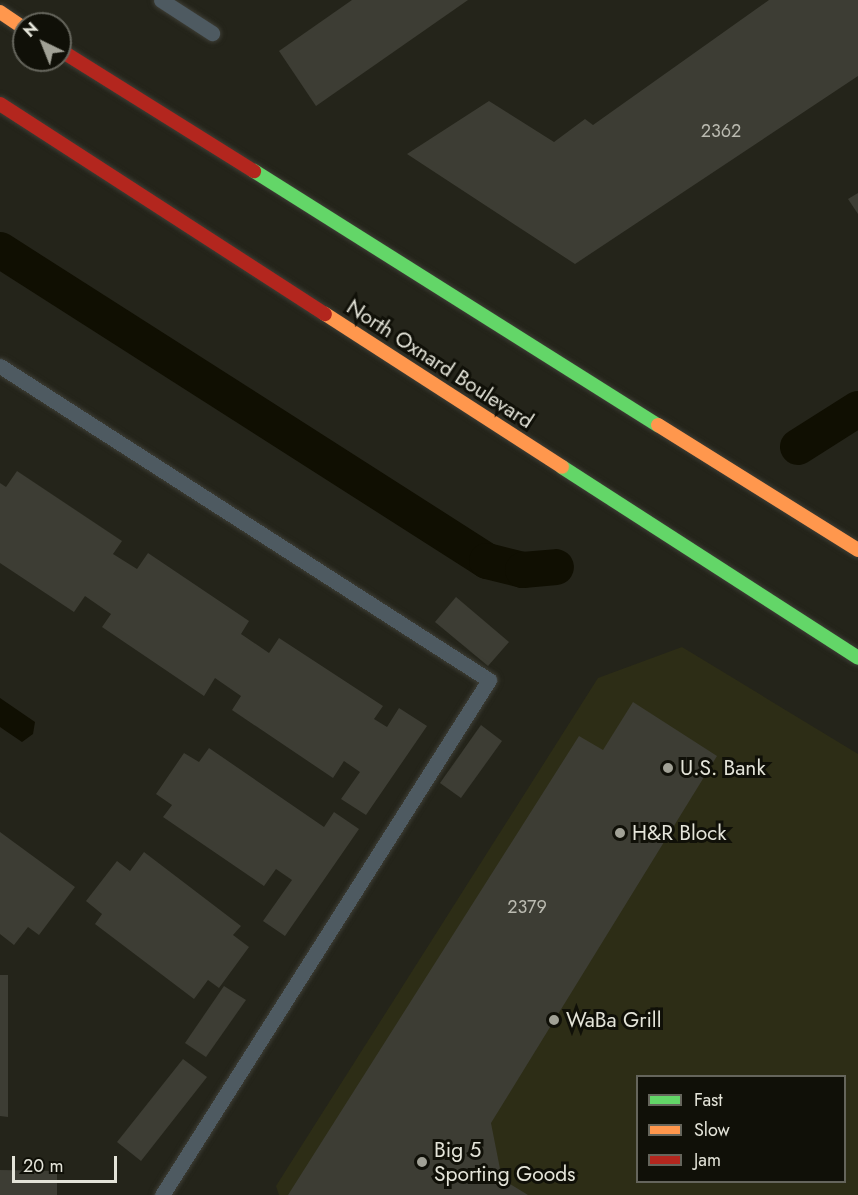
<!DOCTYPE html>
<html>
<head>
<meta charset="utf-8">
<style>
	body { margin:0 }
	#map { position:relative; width:858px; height:1195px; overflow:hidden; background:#24241a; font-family:Jost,sans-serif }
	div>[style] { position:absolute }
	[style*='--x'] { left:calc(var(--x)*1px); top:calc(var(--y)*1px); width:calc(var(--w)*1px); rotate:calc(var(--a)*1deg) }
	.built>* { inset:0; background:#2d2d16 }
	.water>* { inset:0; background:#100f02 }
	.canal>* { height:36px; margin:-18px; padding:0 18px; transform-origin:18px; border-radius:18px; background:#100f02 }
	.building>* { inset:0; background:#3d3d34 }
	.roads { filter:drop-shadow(0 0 2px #3e3e36) drop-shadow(0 0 2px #3e3e36) }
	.lane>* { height:15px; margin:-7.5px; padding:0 7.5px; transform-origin:7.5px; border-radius:7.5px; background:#4e5a61 }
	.fast>* { height:14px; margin:-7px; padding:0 7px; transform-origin:7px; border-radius:7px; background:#63d668 }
	.slow>* { height:14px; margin:-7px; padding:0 7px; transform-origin:7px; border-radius:7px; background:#ff974d }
	.jam>* { height:14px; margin:-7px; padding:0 7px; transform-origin:7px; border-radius:7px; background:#b3261e }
	.dots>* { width:16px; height:16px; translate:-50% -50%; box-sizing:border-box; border:3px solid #101008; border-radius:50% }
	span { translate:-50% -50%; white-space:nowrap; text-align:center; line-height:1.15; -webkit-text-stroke:6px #101008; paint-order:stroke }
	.number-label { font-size:18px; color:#babab0 }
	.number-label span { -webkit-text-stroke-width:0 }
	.street-label { font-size:21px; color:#e4e4d9 }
	.poi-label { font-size:21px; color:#e4e4d9 }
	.left { translate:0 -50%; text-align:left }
	.legend { position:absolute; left:636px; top:1075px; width:210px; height:108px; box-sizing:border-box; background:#101008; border:2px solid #65655c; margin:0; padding:8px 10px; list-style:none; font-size:18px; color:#e4e4d9 }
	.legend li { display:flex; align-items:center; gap:12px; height:30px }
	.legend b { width:30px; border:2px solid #65655c }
	.north { position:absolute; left:12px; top:12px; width:60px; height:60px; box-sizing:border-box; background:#101008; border:2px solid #65655c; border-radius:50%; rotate:317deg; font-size:16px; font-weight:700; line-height:24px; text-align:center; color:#e4e4d9 }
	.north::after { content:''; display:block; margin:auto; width:21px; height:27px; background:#a1a196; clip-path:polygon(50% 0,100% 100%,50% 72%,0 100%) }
	.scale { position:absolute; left:12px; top:1156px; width:105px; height:27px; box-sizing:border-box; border:3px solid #e4e4d9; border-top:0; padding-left:8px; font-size:18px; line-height:21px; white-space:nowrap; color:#e4e4d9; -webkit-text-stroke:4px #101008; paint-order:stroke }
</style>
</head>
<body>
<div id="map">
	<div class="built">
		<i style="clip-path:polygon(evenodd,682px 647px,858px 754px,858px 1195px,279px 1195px,276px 1186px,598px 678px,682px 647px,638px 1076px,844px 1076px,844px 1182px,638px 1182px,638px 1076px)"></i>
	</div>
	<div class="water">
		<i style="clip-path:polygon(0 698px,35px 722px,33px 734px,22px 742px,0 727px)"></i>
	</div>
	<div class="canal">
		<i style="--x:0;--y:250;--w:578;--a:32.56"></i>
		<i style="--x:487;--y:561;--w:37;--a:14"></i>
		<i style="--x:523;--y:570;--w:33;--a:-5"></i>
		<i style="--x:798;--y:447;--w:71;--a:-32.3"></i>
	</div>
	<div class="building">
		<i style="clip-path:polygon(352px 0,468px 0,316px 106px,279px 51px)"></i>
		<i style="clip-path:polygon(769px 0,858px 0,858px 76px,575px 264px,407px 154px,489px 101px,554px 142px,585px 119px,593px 125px)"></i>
		<i style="clip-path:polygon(858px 193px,858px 214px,848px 199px)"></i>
		<i style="clip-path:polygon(17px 471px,122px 541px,113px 554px,137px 569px,148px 553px,249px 621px,241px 634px,269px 653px,279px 638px,383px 706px,374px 719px,387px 727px,399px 708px,427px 726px,366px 815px,341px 799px,360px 772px,344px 761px,333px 778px,232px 710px,241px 696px,215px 678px,204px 696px,102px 627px,111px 614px,85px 596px,74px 612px,0 563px,0 483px,6px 487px)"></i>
		<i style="clip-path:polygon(456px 597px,509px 642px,488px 666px,435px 622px)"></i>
		<i style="clip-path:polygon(633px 702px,717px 756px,491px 1123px,502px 1179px,528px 1195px,288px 1195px,579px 736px,603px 750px)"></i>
		<i style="clip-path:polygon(481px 725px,502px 741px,461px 798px,440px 783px)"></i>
		<i style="clip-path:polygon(209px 748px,324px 827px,334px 812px,359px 829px,285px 936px,263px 921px,292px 880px,276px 869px,264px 886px,163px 817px,172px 805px,156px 794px,184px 753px,199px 762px)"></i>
		<i style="clip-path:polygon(0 832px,75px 887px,39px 935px,28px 927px,14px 945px,0 934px)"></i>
		<i style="clip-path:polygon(144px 852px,241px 926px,233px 935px,249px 947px,219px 988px,208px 980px,194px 999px,95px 924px,102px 914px,86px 901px,117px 861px,130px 871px)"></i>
		<i style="clip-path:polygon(0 975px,8px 975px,8px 1117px,0 1116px)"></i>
		<i style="clip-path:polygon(224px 986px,246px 1000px,206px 1057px,185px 1043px)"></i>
		<i style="clip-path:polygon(183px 1059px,207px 1077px,141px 1161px,117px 1142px)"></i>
		<i style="clip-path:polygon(0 1170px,57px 1171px,57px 1195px,0 1195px)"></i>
	</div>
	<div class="roads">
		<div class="lane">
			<i style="--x:161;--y:0;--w:61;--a:32.9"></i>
			<i style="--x:0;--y:366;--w:581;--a:32.71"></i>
			<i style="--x:489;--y:680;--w:610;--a:122.41"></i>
		</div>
		<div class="fast">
			<i style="--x:254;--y:171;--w:477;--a:32.2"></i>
			<i style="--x:562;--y:467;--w:352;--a:32.8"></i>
		</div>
		<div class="slow">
			<i style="--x:0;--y:12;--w:29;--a:34"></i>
			<i style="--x:325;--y:314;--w:282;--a:32.8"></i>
			<i style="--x:658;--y:425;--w:236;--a:32"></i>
		</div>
		<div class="jam">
			<i style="--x:60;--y:50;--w:229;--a:32"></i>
			<i style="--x:0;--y:104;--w:387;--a:32.9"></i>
		</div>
	</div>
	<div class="dots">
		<i style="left:668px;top:768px;background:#a1a196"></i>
		<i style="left:620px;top:833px;background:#a1a196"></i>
		<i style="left:554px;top:1020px;background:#a1a196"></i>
		<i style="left:422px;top:1162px;background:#a1a196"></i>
	</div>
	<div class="number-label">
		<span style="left:721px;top:131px">2362</span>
		<span style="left:527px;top:907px">2379</span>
	</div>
	<div class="street-label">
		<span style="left:440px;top:364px;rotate:33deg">North Oxnard Boulevard</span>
	</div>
	<div class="poi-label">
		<span class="left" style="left:680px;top:768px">U.S. Bank</span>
		<span class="left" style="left:632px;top:833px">H&amp;R Block</span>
		<span class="left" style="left:566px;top:1020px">WaBa Grill</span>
		<span class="left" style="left:434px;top:1162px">Big 5<br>Sporting Goods</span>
	</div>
	<ul class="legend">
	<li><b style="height:8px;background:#63d668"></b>Fast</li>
	<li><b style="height:8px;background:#ff974d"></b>Slow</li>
	<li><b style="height:8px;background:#b3261e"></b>Jam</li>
	</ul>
	<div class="north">N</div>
	<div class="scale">20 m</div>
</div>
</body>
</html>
